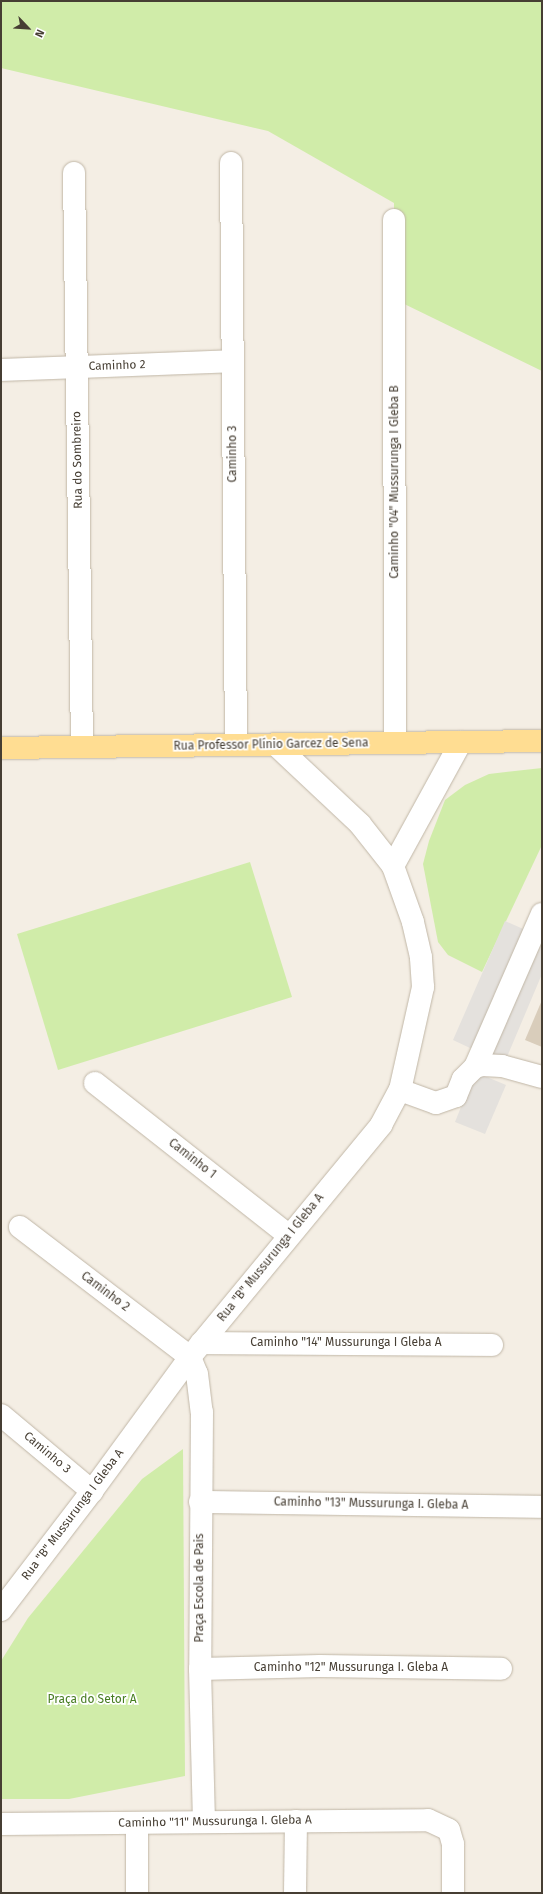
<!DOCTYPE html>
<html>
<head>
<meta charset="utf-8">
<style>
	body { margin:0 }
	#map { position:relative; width:543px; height:1894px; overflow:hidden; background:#f4eee4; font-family:"Fira Sans",sans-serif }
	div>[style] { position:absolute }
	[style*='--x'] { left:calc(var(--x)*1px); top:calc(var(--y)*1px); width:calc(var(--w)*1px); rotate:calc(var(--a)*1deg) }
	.green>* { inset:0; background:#d0eca9 }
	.parking>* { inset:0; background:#e4e1dd }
	.building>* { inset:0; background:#d9cdbb }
	.roads { filter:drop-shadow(0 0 1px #c0b6a6) drop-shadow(0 0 1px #c0b6a6) }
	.minor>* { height:22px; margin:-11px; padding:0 11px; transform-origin:11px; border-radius:11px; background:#fff }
	.major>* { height:22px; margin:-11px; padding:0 11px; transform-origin:11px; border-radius:11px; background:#ffdd92 }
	span { translate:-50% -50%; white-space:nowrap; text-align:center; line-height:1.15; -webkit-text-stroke:3.5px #fff; paint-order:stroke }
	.street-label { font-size:12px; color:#463e33 }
	.park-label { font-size:12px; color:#477d22 }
	.frame { position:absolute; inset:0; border:2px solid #463e33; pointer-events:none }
	.north { position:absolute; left:8px; top:8px; width:40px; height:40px; -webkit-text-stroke:3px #fff; paint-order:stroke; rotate:115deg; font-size:11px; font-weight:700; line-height:16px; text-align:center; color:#463e33 }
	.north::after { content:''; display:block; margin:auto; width:14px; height:18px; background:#463e33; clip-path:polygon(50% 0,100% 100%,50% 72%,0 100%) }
</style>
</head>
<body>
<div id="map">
	<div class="green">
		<i style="clip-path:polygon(1px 1px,542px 1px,542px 371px,394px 299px,394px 203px,268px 131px,1px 68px)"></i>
		<i style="clip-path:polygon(542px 768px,542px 845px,482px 972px,448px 955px,438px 942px,423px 864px,429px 841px,445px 800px,465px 785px,489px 774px)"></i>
		<i style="clip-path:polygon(250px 862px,292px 997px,58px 1070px,17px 934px)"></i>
		<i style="clip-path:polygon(183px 1449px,185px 1776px,69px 1799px,1px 1799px,1px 1661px,28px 1618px,142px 1479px)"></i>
	</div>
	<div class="parking">
		<i style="clip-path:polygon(542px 911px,542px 974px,504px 1064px,453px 1040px,505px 921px,530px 932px)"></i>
		<i style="clip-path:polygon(475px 1072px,506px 1085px,485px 1134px,455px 1122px)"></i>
	</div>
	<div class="building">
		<i style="clip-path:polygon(542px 1000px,542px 1047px,525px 1040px)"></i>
	</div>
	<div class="roads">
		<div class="minor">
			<i style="--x:231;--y:163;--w:582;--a:89.51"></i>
			<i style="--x:74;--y:173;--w:574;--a:89.2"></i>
			<i style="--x:394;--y:220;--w:523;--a:89.89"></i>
			<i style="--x:1;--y:370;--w:232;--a:-2.2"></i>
			<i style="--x:393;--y:866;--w:141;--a:-61.3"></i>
			<i style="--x:475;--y:1067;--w:167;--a:-66.4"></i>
			<i style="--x:95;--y:1083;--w:246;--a:38.2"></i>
			<i style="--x:400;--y:1090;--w:38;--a:20"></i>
			<i style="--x:436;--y:1103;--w:21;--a:-19"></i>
			<i style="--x:456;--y:1096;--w:18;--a:-68"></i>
			<i style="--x:463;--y:1079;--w:17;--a:-45"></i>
			<i style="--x:475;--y:1067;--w:7;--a:-16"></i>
			<i style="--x:482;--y:1065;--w:20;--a:3"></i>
			<i style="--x:502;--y:1066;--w:41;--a:15.4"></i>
			<i style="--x:20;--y:1227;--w:214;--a:37.4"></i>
			<i style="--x:190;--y:1357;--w:18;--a:68"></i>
			<i style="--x:197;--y:1374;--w:38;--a:83"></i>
			<i style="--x:202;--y:1412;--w:257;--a:90.4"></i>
			<i style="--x:200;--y:1669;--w:152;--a:88.5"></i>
			<i style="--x:201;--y:1343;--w:291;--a:0.4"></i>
			<i style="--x:1;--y:1415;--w:119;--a:39.9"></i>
			<i style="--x:200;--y:1502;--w:342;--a:0.8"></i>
			<i style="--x:1;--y:1610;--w:150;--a:-52.6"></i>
			<i style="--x:92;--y:1491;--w:166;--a:-53.8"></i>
			<i style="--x:190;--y:1357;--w:301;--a:-50.5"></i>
			<i style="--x:381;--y:1125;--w:40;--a:-62"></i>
			<i style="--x:400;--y:1090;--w:106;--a:-77.4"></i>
			<i style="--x:423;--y:987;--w:30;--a:-94"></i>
			<i style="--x:421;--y:957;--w:36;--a:-103"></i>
			<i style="--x:413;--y:922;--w:59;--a:-109.7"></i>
			<i style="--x:393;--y:866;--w:53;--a:-128.2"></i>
			<i style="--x:360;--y:824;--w:115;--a:-136.8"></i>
			<i style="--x:200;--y:1669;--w:120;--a:-1.4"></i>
			<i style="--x:320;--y:1666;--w:181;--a:0.9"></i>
			<i style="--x:1;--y:1824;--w:427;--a:-0.5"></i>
			<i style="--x:428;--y:1820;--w:23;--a:25"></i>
			<i style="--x:449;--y:1830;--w:15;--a:74"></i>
			<i style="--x:453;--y:1844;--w:49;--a:90"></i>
			<i style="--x:137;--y:1824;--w:69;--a:90"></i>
			<i style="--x:295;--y:1893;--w:72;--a:-89.2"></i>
		</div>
		<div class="major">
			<i style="--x:1;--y:748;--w:541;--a:-0.74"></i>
		</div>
	</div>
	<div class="street-label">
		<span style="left:117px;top:366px;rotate:-2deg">Caminho 2</span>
		<span style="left:233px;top:454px;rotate:-90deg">Caminho 3</span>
		<span style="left:78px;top:460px;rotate:-91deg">Rua do Sombreiro</span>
		<span style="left:395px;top:482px;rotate:-90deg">Caminho "04" Mussurunga I Gleba B</span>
		<span style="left:271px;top:745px;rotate:-1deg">Rua Professor Plínio Garcez de Sena</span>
		<span style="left:192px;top:1159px;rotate:38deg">Caminho 1</span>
		<span style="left:271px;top:1258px;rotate:-51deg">Rua "B" Mussurunga I Gleba A</span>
		<span style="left:105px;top:1292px;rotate:37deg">Caminho 2</span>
		<span style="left:346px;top:1343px">Caminho "14" Mussurunga I Gleba A</span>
		<span style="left:47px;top:1453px;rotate:40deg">Caminho 3</span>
		<span style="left:371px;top:1504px;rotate:1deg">Caminho "13" Mussurunga I. Gleba A</span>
		<span style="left:73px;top:1515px;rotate:-53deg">Rua "B" Mussurunga I Gleba A</span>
		<span style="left:200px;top:1588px;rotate:-90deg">Praça Escola de Pais</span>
		<span style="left:351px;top:1668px">Caminho "12" Mussurunga I. Gleba A</span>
		<span style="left:215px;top:1822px;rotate:-1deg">Caminho "11" Mussurunga I. Gleba A</span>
	</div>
	<div class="park-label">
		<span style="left:92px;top:1700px">Praça do Setor A</span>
	</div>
	<div class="frame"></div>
	<div class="north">N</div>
</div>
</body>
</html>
